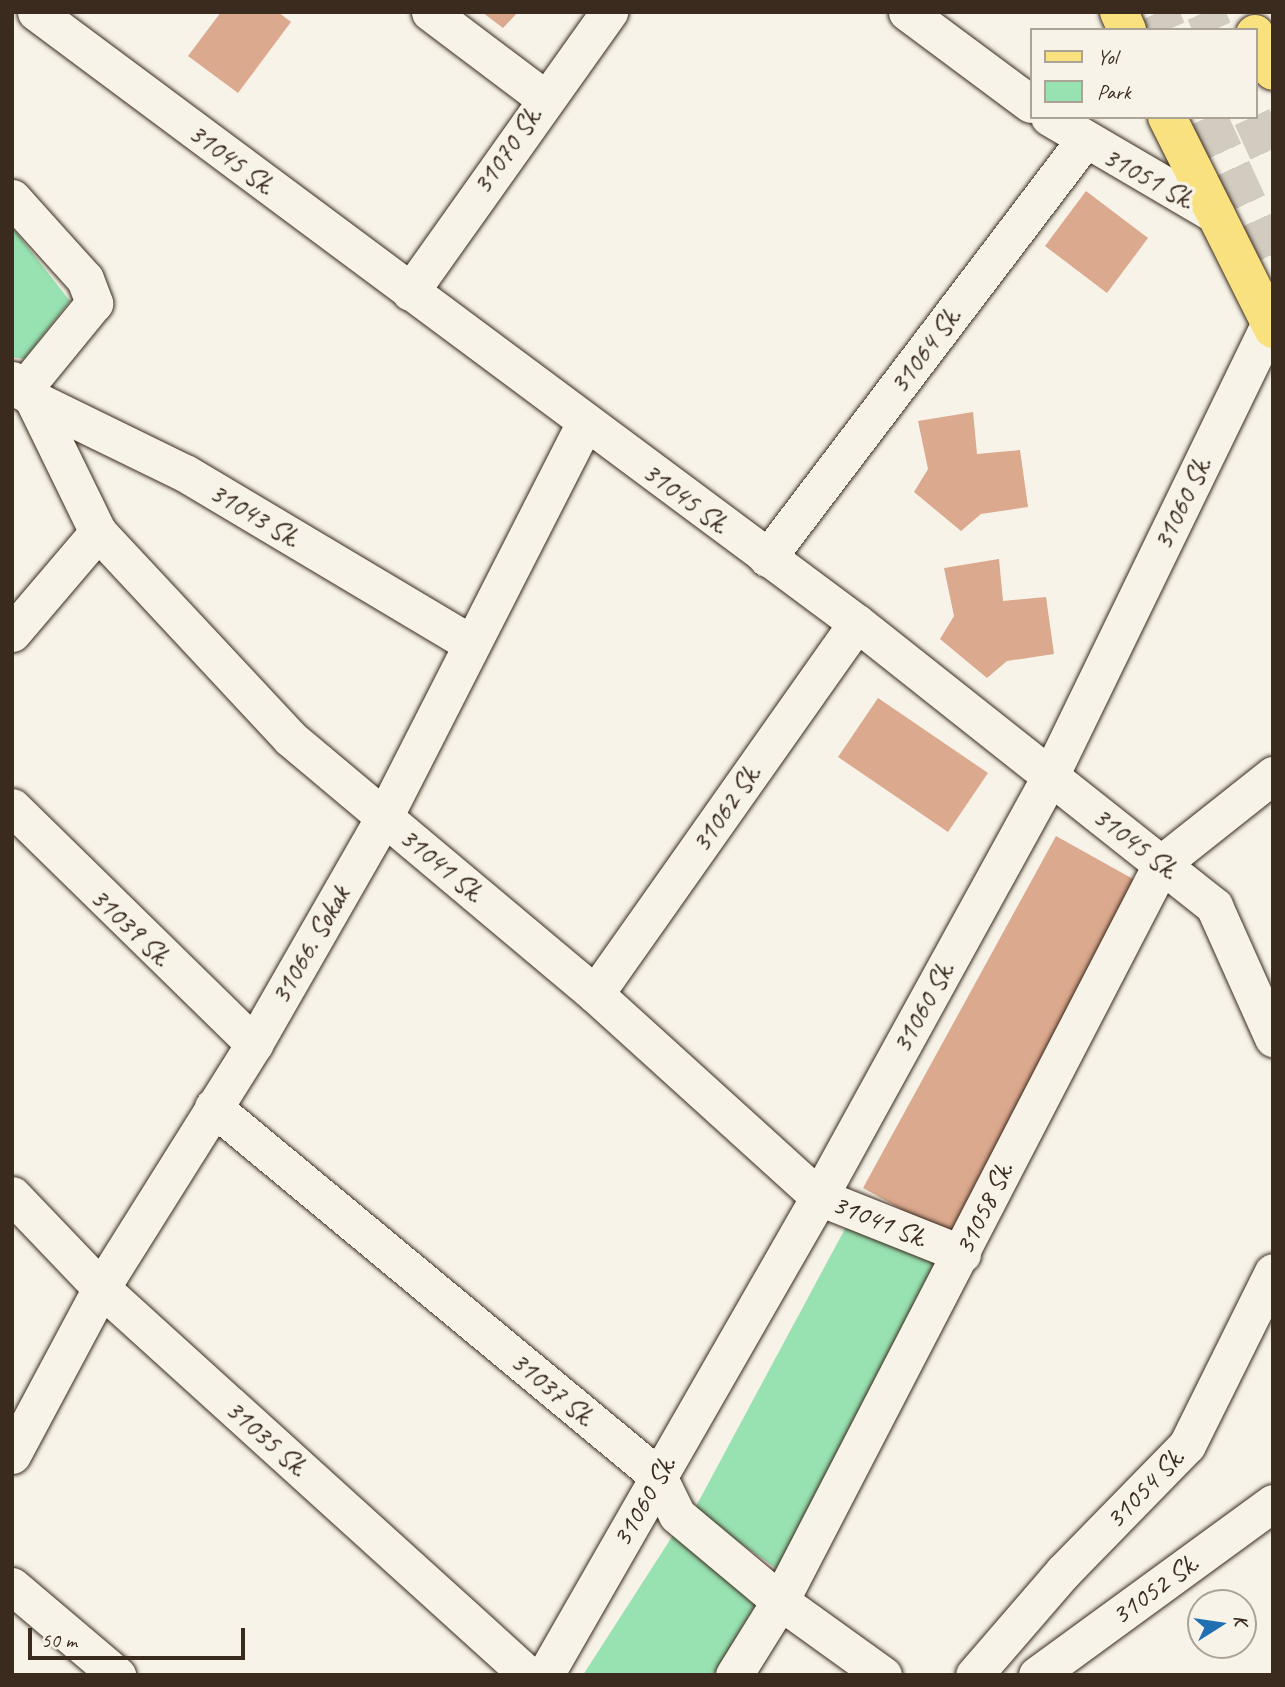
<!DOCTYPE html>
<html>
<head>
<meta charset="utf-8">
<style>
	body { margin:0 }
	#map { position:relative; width:1285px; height:1687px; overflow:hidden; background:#f7f3e8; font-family:Caveat,sans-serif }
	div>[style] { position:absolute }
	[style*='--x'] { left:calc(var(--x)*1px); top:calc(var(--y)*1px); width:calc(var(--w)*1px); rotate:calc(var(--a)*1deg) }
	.green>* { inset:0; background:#98e1b1 }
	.building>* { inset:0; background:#dba98e }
	.major-tunnel>* { height:38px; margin-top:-19px; transform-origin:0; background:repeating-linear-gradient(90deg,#d1cbc0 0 38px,transparent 0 57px) }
	.roads { filter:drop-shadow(0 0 2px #3b2a1e) drop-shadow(0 0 2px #3b2a1e) }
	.minor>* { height:37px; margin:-18.5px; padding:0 18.5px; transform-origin:18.5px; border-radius:18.5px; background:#f7f3e8 }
	.major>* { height:38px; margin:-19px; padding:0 19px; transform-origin:19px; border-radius:19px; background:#fae180 }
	span { translate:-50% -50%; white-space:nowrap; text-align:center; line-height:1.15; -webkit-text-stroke:7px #f7f3e8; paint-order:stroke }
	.street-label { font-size:28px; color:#3b2a1e }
	.frame { position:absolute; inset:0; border:14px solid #3b2a1e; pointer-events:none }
	.legend { position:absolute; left:1030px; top:28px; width:228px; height:91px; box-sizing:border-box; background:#f7f3e8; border:2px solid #aca397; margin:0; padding:9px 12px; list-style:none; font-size:21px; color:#3b2a1e }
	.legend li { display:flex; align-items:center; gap:14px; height:35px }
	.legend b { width:35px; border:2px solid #aca397 }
	.north { position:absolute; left:1187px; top:1589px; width:70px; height:70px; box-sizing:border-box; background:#f7f3e8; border:2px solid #aca397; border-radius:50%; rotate:78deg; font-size:19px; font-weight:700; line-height:28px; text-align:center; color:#3b2a1e }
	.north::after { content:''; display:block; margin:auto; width:24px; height:32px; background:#1f6fb2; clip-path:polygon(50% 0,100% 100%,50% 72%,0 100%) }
	.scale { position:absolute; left:28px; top:1628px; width:217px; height:32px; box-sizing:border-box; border:4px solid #3b2a1e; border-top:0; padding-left:9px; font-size:21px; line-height:24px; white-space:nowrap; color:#3b2a1e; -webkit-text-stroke:5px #f7f3e8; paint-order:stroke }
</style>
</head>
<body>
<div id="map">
	<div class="green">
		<i style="clip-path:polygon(12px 227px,70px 301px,24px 359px,12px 357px)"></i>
		<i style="clip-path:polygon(847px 1225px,941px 1265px,777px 1569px,694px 1510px)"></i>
		<i style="clip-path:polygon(677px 1529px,761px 1596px,713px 1675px,583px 1675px)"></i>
	</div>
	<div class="building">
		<i style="clip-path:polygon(221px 12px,278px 12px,291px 22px,238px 93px,188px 56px)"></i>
		<i style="clip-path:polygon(482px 12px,518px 12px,503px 28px)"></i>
		<i style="clip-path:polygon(1086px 191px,1148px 238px,1107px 293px,1045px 246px)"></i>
		<i style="clip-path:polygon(973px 412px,977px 454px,1020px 450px,1028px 507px,981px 514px,961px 531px,914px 492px,928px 469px,918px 421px)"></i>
		<i style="clip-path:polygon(999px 559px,1003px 601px,1046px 597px,1054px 654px,1007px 661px,987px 678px,940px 639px,954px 616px,944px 568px)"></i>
		<i style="clip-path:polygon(878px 698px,988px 773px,948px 832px,838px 757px)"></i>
		<i style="clip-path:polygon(1056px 836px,1142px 884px,949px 1236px,863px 1188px)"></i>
	</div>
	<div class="major-tunnel">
		<i style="--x:1159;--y:12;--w:20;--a:66"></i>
		<i style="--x:1205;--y:12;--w:20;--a:66"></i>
		<i style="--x:1208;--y:117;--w:155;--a:65.3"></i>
		<i style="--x:1252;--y:117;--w:51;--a:65.5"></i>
	</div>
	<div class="roads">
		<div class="minor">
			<i style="--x:36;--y:12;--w:1023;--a:36.66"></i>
			<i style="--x:857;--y:623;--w:456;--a:38.4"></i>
			<i style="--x:1214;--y:906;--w:145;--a:65.9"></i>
			<i style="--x:430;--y:12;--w:143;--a:37"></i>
			<i style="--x:907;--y:12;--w:154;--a:36.6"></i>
			<i style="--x:1049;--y:117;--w:194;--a:30.4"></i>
			<i style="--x:12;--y:198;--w:109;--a:48"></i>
			<i style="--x:85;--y:279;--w:26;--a:69"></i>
			<i style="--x:94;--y:303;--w:114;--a:129.3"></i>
			<i style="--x:410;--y:292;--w:344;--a:-54.6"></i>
			<i style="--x:12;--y:380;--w:28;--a:42"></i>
			<i style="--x:33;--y:399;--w:148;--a:64"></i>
			<i style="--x:98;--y:532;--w:282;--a:47"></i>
			<i style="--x:290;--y:738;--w:398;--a:40"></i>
			<i style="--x:595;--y:994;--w:302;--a:42.2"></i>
			<i style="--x:819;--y:1197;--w:154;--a:21.7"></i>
			<i style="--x:33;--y:399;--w:169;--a:26"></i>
			<i style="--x:185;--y:473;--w:332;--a:30.8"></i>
			<i style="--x:767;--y:558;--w:522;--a:-52.78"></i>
			<i style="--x:12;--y:633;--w:133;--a:-49.6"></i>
			<i style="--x:12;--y:807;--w:339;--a:44.4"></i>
			<i style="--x:595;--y:994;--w:454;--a:-54.8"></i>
			<i style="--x:213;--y:1107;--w:578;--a:39.67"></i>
			<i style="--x:658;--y:1476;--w:43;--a:64"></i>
			<i style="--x:677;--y:1515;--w:134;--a:39.9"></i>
			<i style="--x:780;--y:1601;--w:127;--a:35.7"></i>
			<i style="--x:12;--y:1195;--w:129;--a:46.3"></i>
			<i style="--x:101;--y:1288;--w:576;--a:42.19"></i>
			<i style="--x:12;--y:1455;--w:189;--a:-61.9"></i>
			<i style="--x:101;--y:1288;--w:288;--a:-57.9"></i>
			<i style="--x:254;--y:1044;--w:262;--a:-60.2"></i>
			<i style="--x:384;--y:817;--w:443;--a:-63"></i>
			<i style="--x:12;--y:1586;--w:138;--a:40.3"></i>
			<i style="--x:545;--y:1675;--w:551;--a:-60.18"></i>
			<i style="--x:819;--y:1197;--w:480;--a:-61.2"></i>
			<i style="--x:1050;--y:776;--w:504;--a:-64.1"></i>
			<i style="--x:734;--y:1675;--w:87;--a:-58.1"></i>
			<i style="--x:780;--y:1601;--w:831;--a:-62.63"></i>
			<i style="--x:1162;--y:863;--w:142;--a:-38.4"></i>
			<i style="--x:974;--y:1675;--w:136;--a:-49.2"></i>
			<i style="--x:1063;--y:1572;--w:177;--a:-45.7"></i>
			<i style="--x:1187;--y:1445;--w:193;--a:-63.6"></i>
			<i style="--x:1037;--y:1675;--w:292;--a:-36.1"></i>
		</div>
		<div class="major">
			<i style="--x:1119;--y:12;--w:20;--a:66"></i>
			<i style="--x:1255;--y:34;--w:41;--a:64.1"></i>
			<i style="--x:1167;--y:117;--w:237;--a:63.4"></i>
		</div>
	</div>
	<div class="street-label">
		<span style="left:507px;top:150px;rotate:-55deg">31070 Sk.</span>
		<span style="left:232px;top:159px;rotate:37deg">31045 Sk.</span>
		<span style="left:1149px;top:178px;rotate:29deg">31051 Sk.</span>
		<span style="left:925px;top:350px;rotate:-53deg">31064 Sk.</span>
		<span style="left:686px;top:498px;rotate:37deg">31045 Sk.</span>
		<span style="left:1182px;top:503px;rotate:-64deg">31060 Sk.</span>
		<span style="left:255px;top:515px;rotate:31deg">31043 Sk.</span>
		<span style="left:726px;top:808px;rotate:-55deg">31062 Sk.</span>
		<span style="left:1136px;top:843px;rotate:38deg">31045 Sk.</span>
		<span style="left:442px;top:865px;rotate:40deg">31041 Sk.</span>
		<span style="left:131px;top:927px;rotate:44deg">31039 Sk.</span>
		<span style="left:310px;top:945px;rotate:-60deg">31066. Sokak</span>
		<span style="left:923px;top:1007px;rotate:-61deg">31060 Sk.</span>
		<span style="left:984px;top:1208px;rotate:-64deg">31058 Sk.</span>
		<span style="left:880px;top:1221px;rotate:22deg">31041 Sk.</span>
		<span style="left:553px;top:1389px;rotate:40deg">31037 Sk.</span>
		<span style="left:267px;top:1438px;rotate:42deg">31035 Sk.</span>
		<span style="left:1145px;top:1488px;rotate:-46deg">31054 Sk.</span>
		<span style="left:644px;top:1501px;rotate:-60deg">31060 Sk.</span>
		<span style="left:1155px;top:1589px;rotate:-36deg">31052 Sk.</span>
	</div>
	<div class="frame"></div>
	<ul class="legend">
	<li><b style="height:9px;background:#fae180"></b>Yol</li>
	<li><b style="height:19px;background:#98e1b1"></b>Park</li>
	</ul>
	<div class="north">K</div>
	<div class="scale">50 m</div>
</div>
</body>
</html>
